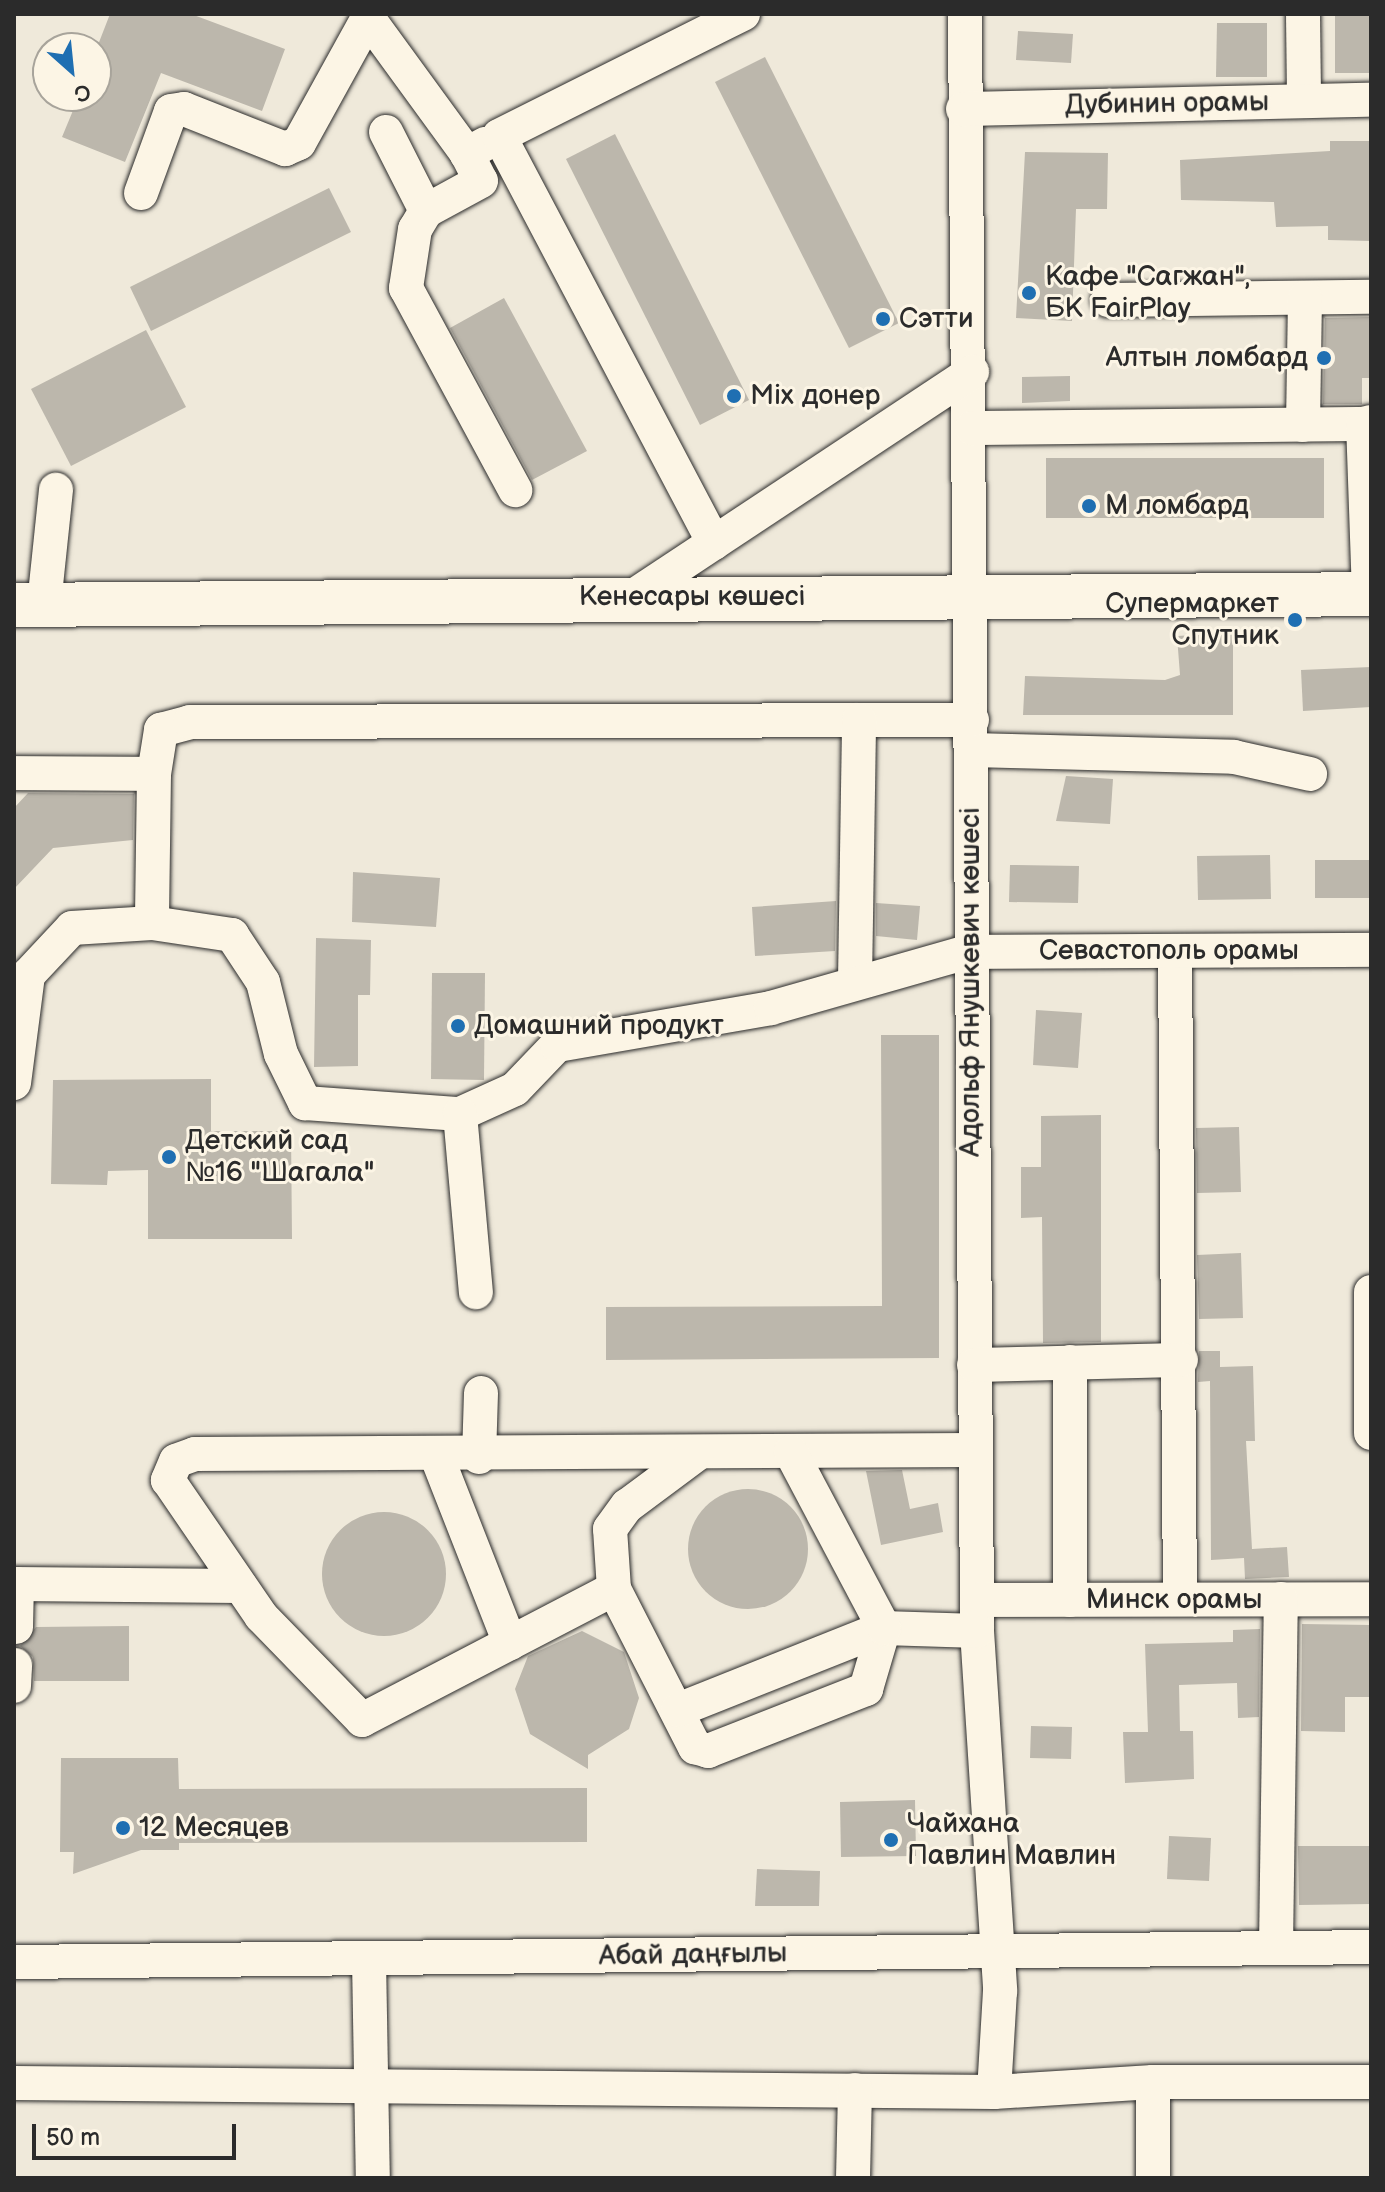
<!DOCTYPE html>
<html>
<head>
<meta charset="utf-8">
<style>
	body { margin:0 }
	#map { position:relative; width:1385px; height:2192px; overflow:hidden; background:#efe9da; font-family:"Balsamiq Sans",sans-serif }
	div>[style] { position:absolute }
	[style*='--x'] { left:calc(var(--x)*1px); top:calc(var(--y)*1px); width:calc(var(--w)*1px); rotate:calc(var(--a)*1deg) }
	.building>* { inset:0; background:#bcb7ac }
	.round { border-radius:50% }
	.roads { filter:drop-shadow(0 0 2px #2b2b2b) drop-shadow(0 0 2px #2b2b2b) }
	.minor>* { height:34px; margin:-17px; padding:0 17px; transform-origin:17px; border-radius:17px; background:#fcf5e5 }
	.major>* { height:44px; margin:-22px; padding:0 22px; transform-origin:22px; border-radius:22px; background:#fcf5e5 }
	.dots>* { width:22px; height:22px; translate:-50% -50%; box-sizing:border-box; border:4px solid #fcf5e5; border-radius:50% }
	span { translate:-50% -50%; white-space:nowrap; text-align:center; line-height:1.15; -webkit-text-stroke:6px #fcf5e5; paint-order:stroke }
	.street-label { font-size:28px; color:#2b2b2b }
	.poi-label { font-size:28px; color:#2b2b2b }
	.left { translate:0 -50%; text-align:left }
	.right { translate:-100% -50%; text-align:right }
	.frame { position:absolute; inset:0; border:16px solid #2b2b2b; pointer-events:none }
	.north { position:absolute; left:32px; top:32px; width:80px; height:80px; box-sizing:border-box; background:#fcf5e5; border:2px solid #a8a49b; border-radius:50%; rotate:153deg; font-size:22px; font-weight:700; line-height:32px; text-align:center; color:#2b2b2b }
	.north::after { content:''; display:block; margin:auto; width:28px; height:36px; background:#1f6fb2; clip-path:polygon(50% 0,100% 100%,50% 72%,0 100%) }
	.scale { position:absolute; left:32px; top:2124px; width:204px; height:36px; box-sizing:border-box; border:4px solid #2b2b2b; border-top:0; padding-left:10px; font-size:24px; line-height:28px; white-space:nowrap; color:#2b2b2b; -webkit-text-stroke:6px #fcf5e5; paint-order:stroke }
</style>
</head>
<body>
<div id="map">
	<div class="building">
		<i style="clip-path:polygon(110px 14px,191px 14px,285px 49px,262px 111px,161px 73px,125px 162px,62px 137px,79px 96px,96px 96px,96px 50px)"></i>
		<i style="clip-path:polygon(1335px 16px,1371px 16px,1371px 73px,1335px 73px)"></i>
		<i style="clip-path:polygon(1217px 23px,1267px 23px,1267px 77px,1216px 77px)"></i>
		<i style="clip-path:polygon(1018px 31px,1073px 34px,1071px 63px,1016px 60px)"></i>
		<i style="clip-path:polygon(765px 57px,899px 323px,849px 348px,715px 82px)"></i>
		<i style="clip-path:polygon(615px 134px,749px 400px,700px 425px,566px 159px)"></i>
		<i style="clip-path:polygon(1330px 141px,1371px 141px,1371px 241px,1328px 240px,1328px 226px,1276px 227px,1274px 202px,1181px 200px,1180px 160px,1330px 151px)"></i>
		<i style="clip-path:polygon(1025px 152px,1108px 153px,1107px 209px,1076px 209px,1072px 321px,1016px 318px)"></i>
		<i style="clip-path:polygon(329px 188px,351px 232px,151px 331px,130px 287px)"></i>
		<i style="clip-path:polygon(504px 298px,587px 451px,532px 480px,450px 328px)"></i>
		<i style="clip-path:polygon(1371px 317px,1371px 378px,1362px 378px,1362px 404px,1323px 404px,1325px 318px)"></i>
		<i style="clip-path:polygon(146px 330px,186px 407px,71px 466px,31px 389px)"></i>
		<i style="clip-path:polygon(1070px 376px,1070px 401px,1022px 403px,1022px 377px)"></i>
		<i style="clip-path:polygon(1046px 458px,1324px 458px,1324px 518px,1046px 518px)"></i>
		<i style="clip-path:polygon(1233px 633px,1233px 715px,1023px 715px,1025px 676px,1165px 680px,1180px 675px,1177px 636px)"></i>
		<i style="clip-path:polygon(1371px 667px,1371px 707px,1303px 711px,1301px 670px)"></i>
		<i style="clip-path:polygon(1066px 776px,1113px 779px,1110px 824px,1056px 821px)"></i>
		<i style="clip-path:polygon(28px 793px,134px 794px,133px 840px,53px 848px,14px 889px,14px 808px)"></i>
		<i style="clip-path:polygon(1270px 855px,1271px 899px,1198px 900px,1197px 856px)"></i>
		<i style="clip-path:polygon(1315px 860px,1371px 860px,1371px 898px,1315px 898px)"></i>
		<i style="clip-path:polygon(1010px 865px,1079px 866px,1078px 903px,1009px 902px)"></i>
		<i style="clip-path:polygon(353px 872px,440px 878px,436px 927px,352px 922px)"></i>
		<i style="clip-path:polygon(836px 901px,835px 951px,755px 956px,752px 907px)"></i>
		<i style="clip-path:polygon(876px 903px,920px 906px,917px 940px,876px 936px)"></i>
		<i style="clip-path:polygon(316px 938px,371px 940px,370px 995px,358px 995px,358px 1066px,314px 1067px)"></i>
		<i style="clip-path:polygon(432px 973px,485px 973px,484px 1080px,431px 1079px)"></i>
		<i style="clip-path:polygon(1036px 1010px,1082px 1013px,1078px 1068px,1033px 1065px)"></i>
		<i style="clip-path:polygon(881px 1035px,939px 1035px,939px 1358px,606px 1360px,606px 1307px,882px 1306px)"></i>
		<i style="clip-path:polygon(211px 1079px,211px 1131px,291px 1131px,292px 1239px,148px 1239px,148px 1170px,108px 1171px,107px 1185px,51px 1184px,53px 1080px)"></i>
		<i style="clip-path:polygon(1101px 1115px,1101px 1342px,1043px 1343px,1042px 1217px,1021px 1218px,1021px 1167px,1041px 1167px,1041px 1116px)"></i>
		<i style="clip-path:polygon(1239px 1127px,1241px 1192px,1197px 1193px,1196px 1128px)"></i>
		<i style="clip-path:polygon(1241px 1253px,1243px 1318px,1199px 1319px,1197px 1255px)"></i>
		<i style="clip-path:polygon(1199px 1351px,1220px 1351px,1220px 1367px,1253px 1366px,1255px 1441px,1246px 1441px,1252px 1549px,1287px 1547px,1289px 1577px,1245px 1579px,1244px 1558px,1211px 1560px,1210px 1381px,1198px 1382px)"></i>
		<i style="clip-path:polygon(902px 1470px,910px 1509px,938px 1503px,943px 1532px,881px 1545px,866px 1471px)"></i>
		<i class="round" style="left:688px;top:1489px;width:120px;height:120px"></i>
		<i class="round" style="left:322px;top:1512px;width:124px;height:124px"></i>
		<i style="clip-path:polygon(1302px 1624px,1371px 1625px,1371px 1697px,1345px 1697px,1345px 1732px,1301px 1731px)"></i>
		<i style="clip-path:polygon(129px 1626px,129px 1681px,34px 1681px,33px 1657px,20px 1646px,36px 1627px)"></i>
		<i style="clip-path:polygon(1260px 1629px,1259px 1717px,1238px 1718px,1237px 1683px,1179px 1685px,1180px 1731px,1193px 1731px,1194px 1779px,1125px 1783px,1123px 1732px,1148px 1732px,1145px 1644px,1233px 1642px,1233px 1630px)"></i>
		<i style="clip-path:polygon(582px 1631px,624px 1652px,639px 1698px,629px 1729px,588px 1755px,588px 1769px,530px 1734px,515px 1689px,528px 1656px)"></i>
		<i style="clip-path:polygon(1031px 1726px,1072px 1727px,1071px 1759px,1030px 1758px)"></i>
		<i style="clip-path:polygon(61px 1758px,178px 1758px,179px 1789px,587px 1788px,587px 1842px,179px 1843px,179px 1850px,141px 1850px,73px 1874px,74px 1852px,60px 1852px)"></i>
		<i style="clip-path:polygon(915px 1800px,916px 1856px,841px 1857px,840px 1802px)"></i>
		<i style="clip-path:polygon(1169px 1836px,1211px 1838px,1209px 1881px,1167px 1879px)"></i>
		<i style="clip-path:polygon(1298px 1846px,1371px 1846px,1371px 1904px,1299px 1905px)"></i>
		<i style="clip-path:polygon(757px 1869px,820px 1871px,819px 1906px,755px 1906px)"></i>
	</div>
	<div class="roads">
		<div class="minor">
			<i style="--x:965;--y:14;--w:1617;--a:89.57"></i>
			<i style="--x:977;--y:1631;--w:361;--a:86.3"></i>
			<i style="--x:1000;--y:1991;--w:101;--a:93.4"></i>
			<i style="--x:1303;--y:14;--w:86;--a:89.3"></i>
			<i style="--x:963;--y:109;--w:408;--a:-1.3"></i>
			<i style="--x:386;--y:132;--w:89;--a:63.1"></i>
			<i style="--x:485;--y:144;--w:21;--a:151"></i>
			<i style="--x:467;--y:154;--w:30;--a:63"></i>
			<i style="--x:481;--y:181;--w:63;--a:151.4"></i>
			<i style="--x:426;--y:211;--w:21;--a:121"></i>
			<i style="--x:415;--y:229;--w:60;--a:98.7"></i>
			<i style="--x:406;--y:288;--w:230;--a:61.6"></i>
			<i style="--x:141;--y:193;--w:87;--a:-69.9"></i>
			<i style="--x:171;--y:111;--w:13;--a:-9"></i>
			<i style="--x:184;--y:109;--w:109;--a:21.6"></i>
			<i style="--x:285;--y:149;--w:15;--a:-23"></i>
			<i style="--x:299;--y:143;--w:143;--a:-61.1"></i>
			<i style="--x:368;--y:18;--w:168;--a:53.9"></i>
			<i style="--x:1108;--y:300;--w:263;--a:-0.7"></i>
			<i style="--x:1303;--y:425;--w:127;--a:-89.1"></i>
			<i style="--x:972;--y:428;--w:391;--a:-0.6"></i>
			<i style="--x:714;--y:543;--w:460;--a:-117.8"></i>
			<i style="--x:499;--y:136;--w:273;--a:-26.6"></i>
			<i style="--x:1369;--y:594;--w:170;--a:-92"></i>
			<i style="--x:1363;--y:424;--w:8;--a:-14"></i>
			<i style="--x:632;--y:597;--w:408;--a:-33.5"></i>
			<i style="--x:44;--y:604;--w:115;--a:-84"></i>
			<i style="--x:972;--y:750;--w:262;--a:1.5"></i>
			<i style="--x:1234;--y:757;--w:78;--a:12.6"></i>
			<i style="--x:14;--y:773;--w:140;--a:0.4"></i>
			<i style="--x:154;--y:774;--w:149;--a:90.8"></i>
			<i style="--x:154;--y:774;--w:45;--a:-81"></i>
			<i style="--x:161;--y:730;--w:30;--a:-15"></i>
			<i style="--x:190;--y:722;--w:782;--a:-0.15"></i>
			<i style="--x:1175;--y:951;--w:648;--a:89.56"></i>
			<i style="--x:855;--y:981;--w:261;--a:-89.1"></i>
			<i style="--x:14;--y:1083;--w:109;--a:-82.6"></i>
			<i style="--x:28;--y:975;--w:64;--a:-46.9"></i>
			<i style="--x:72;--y:928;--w:80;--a:-3.6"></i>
			<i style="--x:152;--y:923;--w:81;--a:8.5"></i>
			<i style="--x:232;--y:935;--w:56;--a:56.6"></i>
			<i style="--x:263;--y:982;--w:74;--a:76"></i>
			<i style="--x:281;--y:1054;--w:55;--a:63.9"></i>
			<i style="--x:305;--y:1103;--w:155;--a:4.1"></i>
			<i style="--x:460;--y:1114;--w:60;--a:-24.4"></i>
			<i style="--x:515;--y:1089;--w:61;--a:-46.3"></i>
			<i style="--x:557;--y:1045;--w:217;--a:-9.8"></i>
			<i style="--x:771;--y:1008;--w:205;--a:-15.9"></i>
			<i style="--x:968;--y:952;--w:403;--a:-0.3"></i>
			<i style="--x:460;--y:1114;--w:179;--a:84.9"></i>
			<i style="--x:1371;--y:1292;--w:141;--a:90"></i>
			<i style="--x:974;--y:1365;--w:207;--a:-1.4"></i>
			<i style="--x:976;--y:1450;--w:781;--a:179.71"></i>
			<i style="--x:195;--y:1454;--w:20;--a:160"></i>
			<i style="--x:176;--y:1461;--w:21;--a:113"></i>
			<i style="--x:168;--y:1480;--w:165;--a:55.6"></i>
			<i style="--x:261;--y:1616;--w:145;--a:45.8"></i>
			<i style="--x:362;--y:1720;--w:284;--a:-27.5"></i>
			<i style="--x:614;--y:1589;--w:178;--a:62.9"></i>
			<i style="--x:695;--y:1747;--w:14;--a:17"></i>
			<i style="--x:708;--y:1751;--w:170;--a:-21.4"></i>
			<i style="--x:866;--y:1689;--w:64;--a:-73.6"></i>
			<i style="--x:884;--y:1628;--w:93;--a:1.8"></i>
			<i style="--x:437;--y:1457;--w:200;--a:68.6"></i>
			<i style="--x:479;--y:1457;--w:64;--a:-88.2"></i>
			<i style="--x:14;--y:1584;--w:226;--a:0.5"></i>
			<i style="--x:614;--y:1589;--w:60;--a:-93.8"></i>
			<i style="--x:610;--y:1529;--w:29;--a:-54"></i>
			<i style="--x:627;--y:1506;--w:87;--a:-36.6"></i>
			<i style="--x:977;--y:1600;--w:394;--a:-0.1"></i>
			<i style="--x:1070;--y:1600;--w:238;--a:-90"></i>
			<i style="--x:16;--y:1627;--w:43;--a:-88.7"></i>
			<i style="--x:14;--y:1686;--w:21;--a:-87"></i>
			<i style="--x:678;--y:1710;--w:222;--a:-21.7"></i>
			<i style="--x:884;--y:1628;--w:199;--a:-117.9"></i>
			<i style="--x:1276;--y:1947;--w:348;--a:-89.2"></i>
			<i style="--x:369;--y:1959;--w:219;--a:89"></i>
			<i style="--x:14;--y:1962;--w:1357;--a:-0.63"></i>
			<i style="--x:1153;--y:2082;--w:96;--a:90"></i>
			<i style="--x:14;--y:2083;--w:980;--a:0.53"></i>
			<i style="--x:994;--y:2092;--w:159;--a:-3.6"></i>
			<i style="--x:1153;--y:2082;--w:218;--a:0"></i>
			<i style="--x:853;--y:2178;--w:88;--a:-88.7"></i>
		</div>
		<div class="major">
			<i style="--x:14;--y:605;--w:1357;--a:-0.46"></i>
		</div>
	</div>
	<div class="dots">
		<i style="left:1029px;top:293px;background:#1f6fb2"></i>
		<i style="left:883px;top:319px;background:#1f6fb2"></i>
		<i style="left:1324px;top:358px;background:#1f6fb2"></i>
		<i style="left:734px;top:396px;background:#1f6fb2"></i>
		<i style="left:1089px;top:506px;background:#1f6fb2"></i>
		<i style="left:1295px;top:620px;background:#1f6fb2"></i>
		<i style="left:458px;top:1026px;background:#1f6fb2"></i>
		<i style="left:169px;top:1157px;background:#1f6fb2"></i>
		<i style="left:123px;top:1828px;background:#1f6fb2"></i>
		<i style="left:891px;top:1840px;background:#1f6fb2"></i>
	</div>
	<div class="street-label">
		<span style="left:1167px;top:104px;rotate:-1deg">Дубинин орамы</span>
		<span style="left:692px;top:597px">Кенесары көшесі</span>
		<span style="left:1169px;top:951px">Севастополь орамы</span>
		<span style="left:971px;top:982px;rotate:-90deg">Адольф Янушкевич көшесі</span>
		<span style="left:1174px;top:1600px">Минск орамы</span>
		<span style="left:693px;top:1955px;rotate:-1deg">Абай даңғылы</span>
	</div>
	<div class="poi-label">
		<span class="left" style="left:1045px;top:293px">Кафе "Сагжан",<br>БК FairPlay</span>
		<span class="left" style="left:899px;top:319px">Сэтти</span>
		<span class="right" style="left:1308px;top:358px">Алтын ломбард</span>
		<span class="left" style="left:750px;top:396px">Mix донер</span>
		<span class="left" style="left:1105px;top:506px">М ломбард</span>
		<span class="right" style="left:1279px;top:620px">Супермаркет<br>Спутник</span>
		<span class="left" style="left:474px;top:1026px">Домашний продукт</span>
		<span class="left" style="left:185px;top:1157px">Детский сад<br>№16 "Шагала"</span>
		<span class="left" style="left:907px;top:1840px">Чайхана<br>Павлин Мавлин</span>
		<span class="left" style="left:139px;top:1828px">12 Месяцев</span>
	</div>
	<div class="frame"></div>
	<div class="north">С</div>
	<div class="scale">50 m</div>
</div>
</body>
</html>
